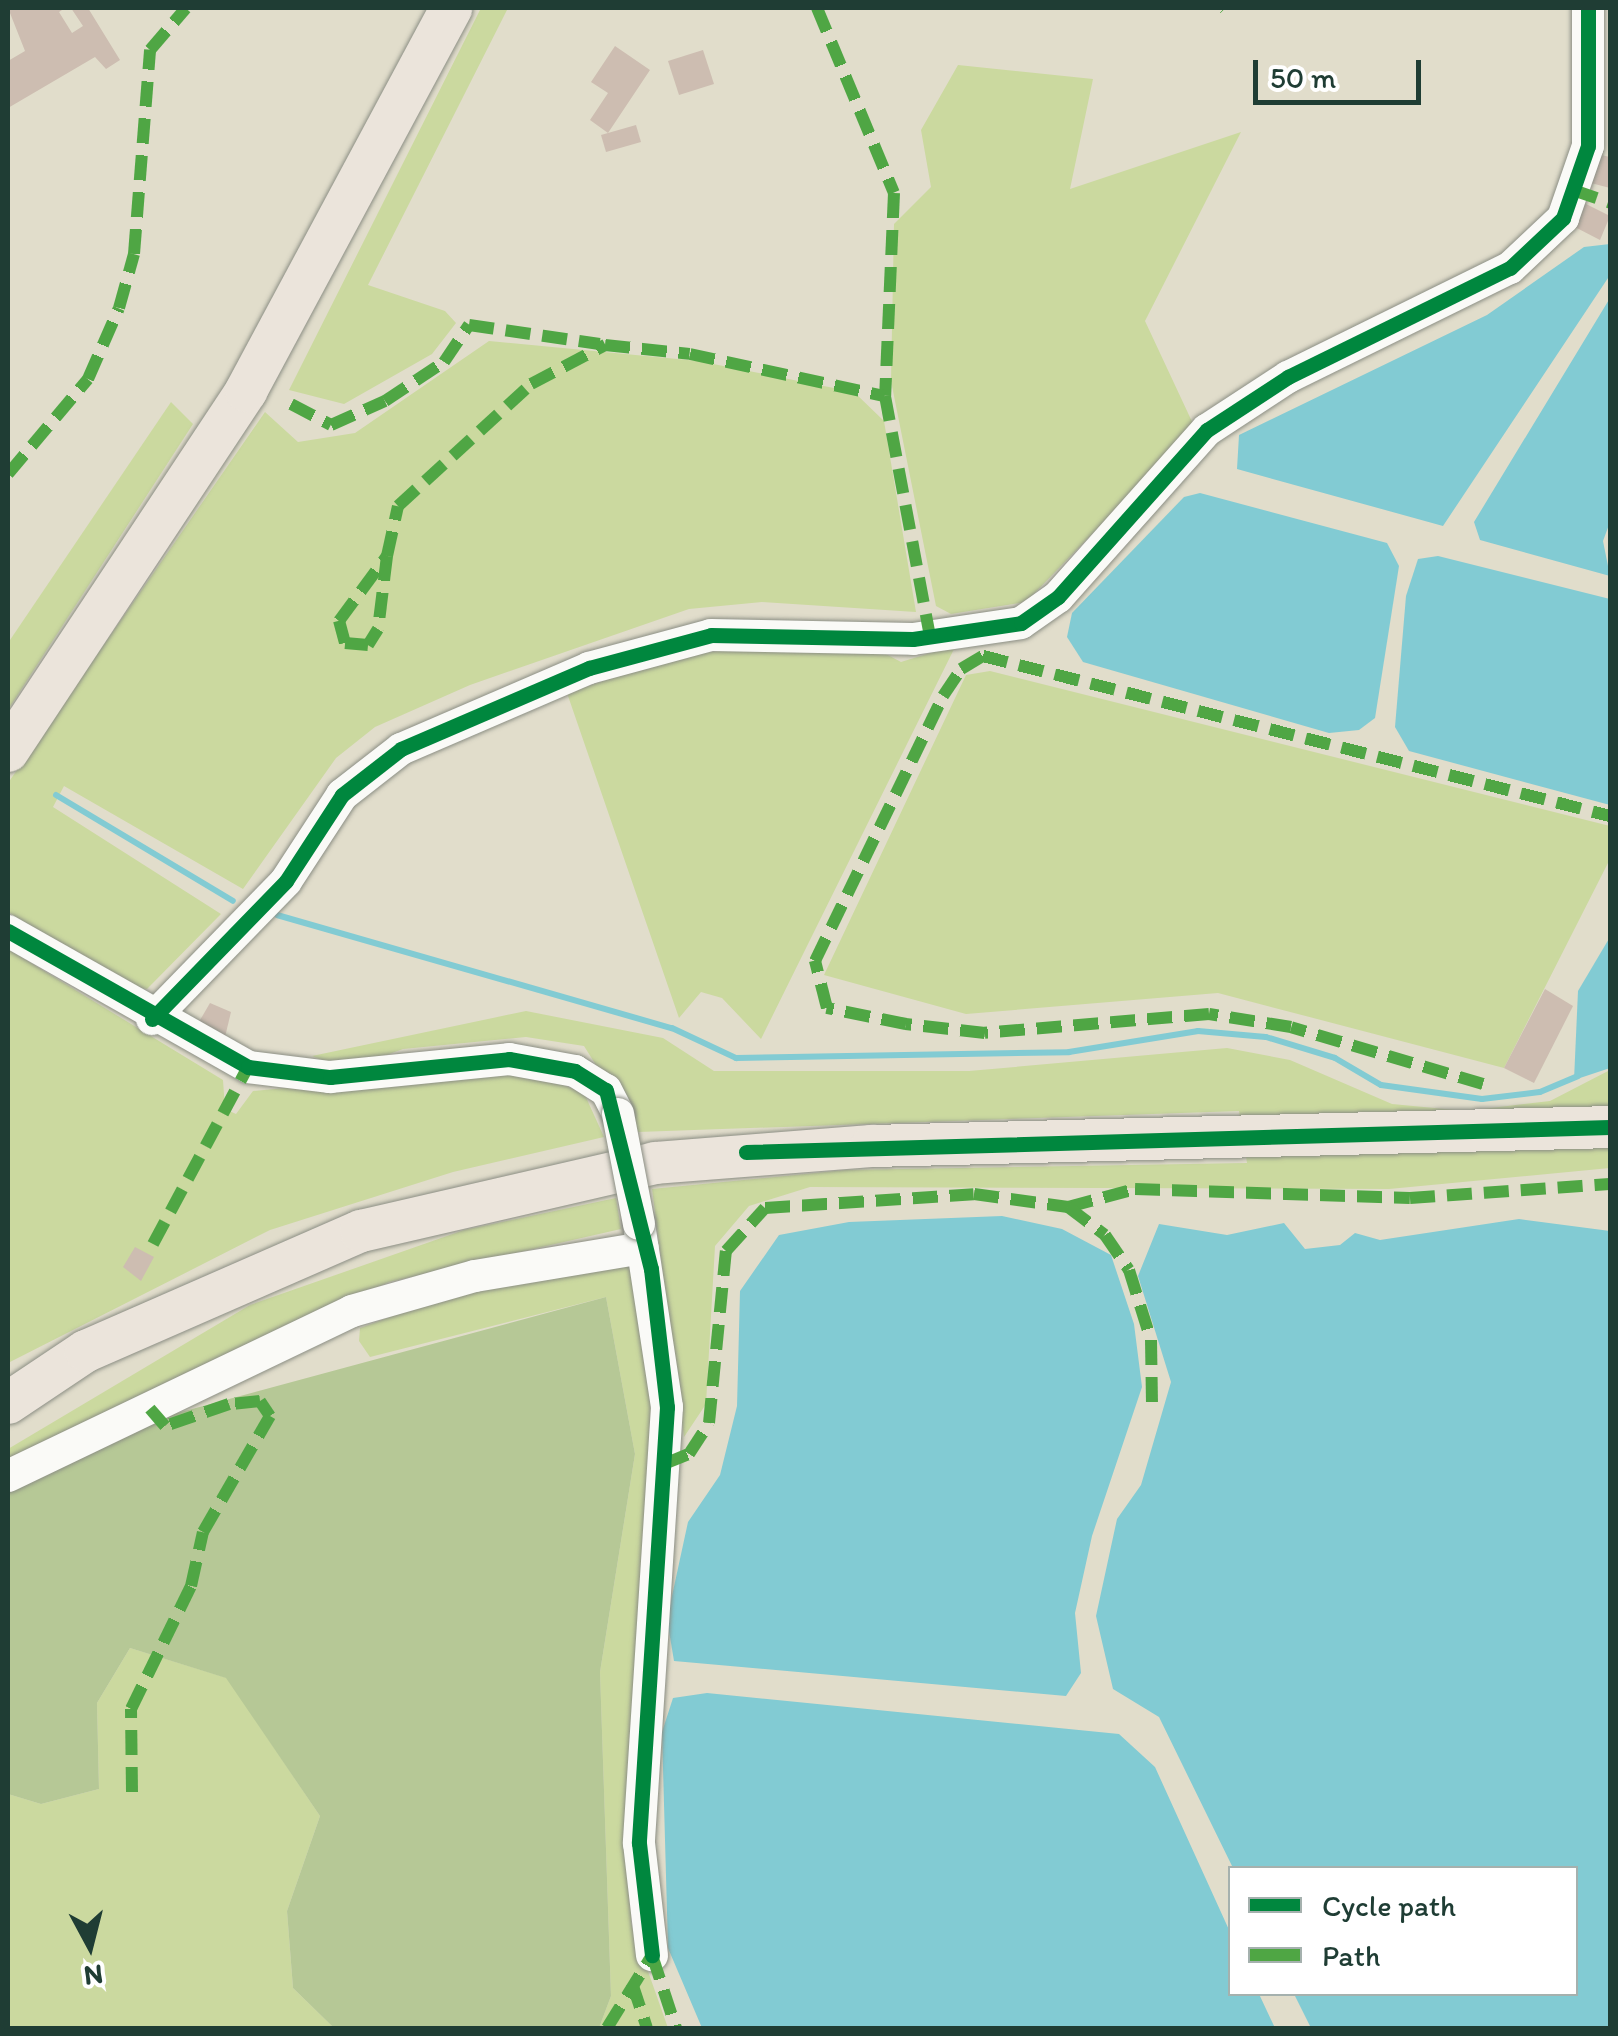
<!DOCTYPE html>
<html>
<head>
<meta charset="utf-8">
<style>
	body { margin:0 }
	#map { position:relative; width:1618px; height:2036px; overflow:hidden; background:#e1ddcb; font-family:Itim,sans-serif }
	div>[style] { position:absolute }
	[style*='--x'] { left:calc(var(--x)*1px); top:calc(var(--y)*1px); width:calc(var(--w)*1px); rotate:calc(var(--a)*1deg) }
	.green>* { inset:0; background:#cbd99f }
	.forest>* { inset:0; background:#b6c896 }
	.water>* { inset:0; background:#82cbd3 }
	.stream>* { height:6px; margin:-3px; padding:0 3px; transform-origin:3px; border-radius:3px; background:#82cbd3 }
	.building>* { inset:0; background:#cdbdb1 }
	.roads { filter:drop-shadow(0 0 2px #8b8e84) drop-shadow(0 0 2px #8b8e84) }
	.minor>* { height:32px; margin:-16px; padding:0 16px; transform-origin:16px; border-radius:16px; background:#fafaf7 }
	.major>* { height:42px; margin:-21px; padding:0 21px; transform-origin:21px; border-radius:21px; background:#ebe4db }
	.bridges { filter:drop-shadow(0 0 2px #8b8e84) drop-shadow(0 0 2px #8b8e84) }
	.minor-bridge>* { height:32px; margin:-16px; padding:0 16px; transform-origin:16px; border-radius:16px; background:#fafaf7 }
	.quiet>* { height:12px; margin-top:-6px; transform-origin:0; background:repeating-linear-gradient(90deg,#4fa644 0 25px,transparent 0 37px) }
	.cycleway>* { height:15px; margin:-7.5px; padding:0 7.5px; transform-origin:7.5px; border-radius:7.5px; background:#00873e }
	span { translate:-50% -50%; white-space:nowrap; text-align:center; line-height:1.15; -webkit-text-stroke:9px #fff; paint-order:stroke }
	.frame { position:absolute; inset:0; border:10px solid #1f3d34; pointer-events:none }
	.legend { position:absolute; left:1228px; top:1866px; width:350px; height:130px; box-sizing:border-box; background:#fff; border:2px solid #a5b1ae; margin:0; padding:12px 18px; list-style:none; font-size:30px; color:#1f3d34 }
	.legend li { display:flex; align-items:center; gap:20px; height:50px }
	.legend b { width:50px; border:2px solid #a5b1ae }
	.north { position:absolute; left:40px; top:1896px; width:100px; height:100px; -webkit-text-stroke:8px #fff; paint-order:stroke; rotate:173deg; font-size:28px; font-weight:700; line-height:40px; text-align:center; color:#1f3d34 }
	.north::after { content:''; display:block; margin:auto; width:35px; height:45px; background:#1f3d34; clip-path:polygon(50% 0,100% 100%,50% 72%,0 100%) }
	.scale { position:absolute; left:1253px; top:60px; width:168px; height:45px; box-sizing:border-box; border:5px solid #1f3d34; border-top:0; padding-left:12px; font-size:30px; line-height:35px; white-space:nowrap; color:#1f3d34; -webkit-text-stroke:8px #fff; paint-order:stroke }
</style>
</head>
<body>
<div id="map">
	<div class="green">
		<i style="clip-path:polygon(481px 8px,508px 8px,368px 285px,445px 311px,456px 323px,432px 354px,344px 404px,289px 390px)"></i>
		<i style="clip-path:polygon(958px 65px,1093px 79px,1070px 189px,1241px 132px,1145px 321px,1195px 428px,1026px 602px,951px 614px,936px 606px,891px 381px,894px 224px,931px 187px,921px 130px)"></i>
		<i style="clip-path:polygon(489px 341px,698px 361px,854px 392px,884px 421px,916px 612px,762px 602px,689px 609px,470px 685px,375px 727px,336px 758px,243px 889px,64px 786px,53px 807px,221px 914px,147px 989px,123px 986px,8px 912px,8px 783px,265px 412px,298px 442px,355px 433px)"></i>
		<i style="clip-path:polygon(171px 402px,193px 424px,8px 710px,8px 643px)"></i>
		<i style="clip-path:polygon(956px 645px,761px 1039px,722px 998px,701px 992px,679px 1018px,567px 693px,680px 656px,759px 646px,882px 652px,901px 662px)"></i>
		<i style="clip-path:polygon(990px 671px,1610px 826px,1610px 859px,1504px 1068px,1218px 993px,966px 1014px,824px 975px,966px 675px)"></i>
		<i style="clip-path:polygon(8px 949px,223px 1080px,225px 1109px,236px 1114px,253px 1091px,455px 1071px,534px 1074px,584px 1093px,604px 1137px,453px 1172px,270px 1230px,8px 1363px)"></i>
		<i style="clip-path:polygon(526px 1011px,663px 1038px,714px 1071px,969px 1071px,1227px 1048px,1290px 1060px,1392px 1104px,1466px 1111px,1550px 1101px,1610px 1070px,1610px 1168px,1389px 1189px,810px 1187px,749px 1206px,715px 1246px,706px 1404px,684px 1437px,652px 1189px,845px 1170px,1247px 1163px,1239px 1111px,638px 1132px,584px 1046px,526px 1037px,403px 1049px,345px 1070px,312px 1056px)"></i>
		<i style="clip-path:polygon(616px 1198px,621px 1229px,389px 1282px,106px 1412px,8px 1480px,8px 1449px,250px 1305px,464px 1230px)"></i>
		<i style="clip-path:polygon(629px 1264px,656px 1350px,631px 1923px,668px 2028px,599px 2028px,611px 1996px,600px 1672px,635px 1454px,606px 1297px,370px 1357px,359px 1341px,360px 1328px,456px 1293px)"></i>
		<i style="clip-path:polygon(130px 1648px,227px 1678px,320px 1816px,287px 1911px,293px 1988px,334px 2028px,8px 2028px,8px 1794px,41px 1804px,99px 1789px,97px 1703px)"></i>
	</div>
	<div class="forest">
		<i style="clip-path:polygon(606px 1297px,635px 1454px,600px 1672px,611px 1996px,599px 2028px,334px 2028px,293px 1988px,287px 1911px,320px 1816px,226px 1678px,130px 1648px,97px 1703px,99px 1789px,41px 1804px,8px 1794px,8px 1492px,133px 1425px)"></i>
	</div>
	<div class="water">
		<i style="clip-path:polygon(1610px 244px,1610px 275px,1443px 526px,1237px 469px,1239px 435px,1487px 315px,1584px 247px)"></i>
		<i style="clip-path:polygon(1610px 298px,1610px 522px,1603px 541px,1610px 576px,1480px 540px,1474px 522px)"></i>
		<i style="clip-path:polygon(1200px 493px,1387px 543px,1399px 566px,1375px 718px,1359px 730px,1329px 733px,1083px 662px,1067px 637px,1072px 613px,1184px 497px)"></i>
		<i style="clip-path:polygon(1438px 556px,1610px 599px,1610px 805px,1409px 751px,1395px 727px,1406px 596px,1418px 559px)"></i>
		<i style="clip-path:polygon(1610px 937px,1610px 1068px,1574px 1080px,1578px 991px)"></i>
		<i style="clip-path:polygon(1002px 1216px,1062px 1229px,1111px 1255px,1134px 1324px,1142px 1387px,1092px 1536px,1075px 1613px,1081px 1673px,1066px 1696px,674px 1661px,667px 1619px,688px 1522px,720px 1475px,737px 1406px,740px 1291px,779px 1235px,849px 1222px)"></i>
		<i style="clip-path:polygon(1519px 1219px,1610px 1231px,1610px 2028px,1311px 2028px,1294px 1994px,1576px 1994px,1576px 1868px,1233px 1868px,1159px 1717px,1113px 1689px,1096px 1616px,1117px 1519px,1141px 1485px,1171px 1382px,1138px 1276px,1159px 1224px,1227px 1235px,1284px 1223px,1305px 1249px,1340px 1245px,1355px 1233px,1380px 1240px)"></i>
		<i style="clip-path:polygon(707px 1693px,1119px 1734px,1155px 1767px,1230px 1932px,1230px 1994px,1259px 1994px,1275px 2028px,702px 2028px,668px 1948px,662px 1732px,673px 1698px)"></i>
	</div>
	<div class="stream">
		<i style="--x:56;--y:795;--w:206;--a:30.9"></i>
		<i style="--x:277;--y:915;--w:411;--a:16"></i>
		<i style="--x:672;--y:1028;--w:71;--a:25.1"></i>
		<i style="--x:736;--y:1058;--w:333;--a:-1"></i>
		<i style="--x:1069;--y:1052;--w:131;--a:-9.2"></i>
		<i style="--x:1198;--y:1031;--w:68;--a:5"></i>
		<i style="--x:1266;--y:1037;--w:72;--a:16.9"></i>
		<i style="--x:1335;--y:1058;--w:53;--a:30.4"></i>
		<i style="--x:1381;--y:1085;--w:102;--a:7.9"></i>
		<i style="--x:1482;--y:1099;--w:58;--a:-6.9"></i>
		<i style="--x:1540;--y:1092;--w:41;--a:-22.8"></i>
	</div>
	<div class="building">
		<i style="clip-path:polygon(8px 8px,65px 8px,59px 12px,72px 33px,83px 26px,71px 8px,88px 8px,120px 60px,106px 69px,95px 57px,8px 108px,8px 61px,25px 51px)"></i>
		<i style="clip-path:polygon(615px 46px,650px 70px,608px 133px,590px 120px,608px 93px,591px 82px)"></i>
		<i style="clip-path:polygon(703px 50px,714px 84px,679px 95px,668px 61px)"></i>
		<i style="clip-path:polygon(636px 125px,641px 142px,606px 152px,601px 135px)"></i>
		<i style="clip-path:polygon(1592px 153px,1610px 157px,1610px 188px,1587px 182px)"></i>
		<i style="clip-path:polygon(1580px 201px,1610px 216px,1600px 240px,1571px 225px)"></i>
		<i style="clip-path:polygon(1545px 989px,1573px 1006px,1534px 1083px,1504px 1068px)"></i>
		<i style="clip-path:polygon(210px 1003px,231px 1012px,225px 1037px,196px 1027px)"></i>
		<i style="clip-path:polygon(135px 1247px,154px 1257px,141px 1281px,123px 1267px)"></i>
	</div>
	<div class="roads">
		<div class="minor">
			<i style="--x:8;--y:931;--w:276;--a:29.5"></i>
			<i style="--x:248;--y:1067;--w:83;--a:7"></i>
			<i style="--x:330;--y:1077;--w:180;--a:-5.7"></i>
			<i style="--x:509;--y:1059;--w:67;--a:10.3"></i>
			<i style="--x:575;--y:1071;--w:36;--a:32"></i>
			<i style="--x:606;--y:1090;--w:27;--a:63"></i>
			<i style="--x:152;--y:1019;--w:192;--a:-45.8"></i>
			<i style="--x:286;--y:881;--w:103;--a:-56.9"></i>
			<i style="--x:342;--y:795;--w:75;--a:-37.9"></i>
			<i style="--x:401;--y:749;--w:205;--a:-23.3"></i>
			<i style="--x:589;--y:668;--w:126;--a:-15.1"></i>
			<i style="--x:711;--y:635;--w:202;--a:1.1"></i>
			<i style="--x:913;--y:639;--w:109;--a:-8.4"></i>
			<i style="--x:1021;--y:623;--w:45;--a:-35.1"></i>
			<i style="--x:1058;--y:597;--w:224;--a:-48.3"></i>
			<i style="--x:1207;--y:430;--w:97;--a:-33.2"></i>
			<i style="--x:1288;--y:377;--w:247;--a:-26.2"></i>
			<i style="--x:1510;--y:268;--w:73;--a:-43.3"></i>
			<i style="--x:1563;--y:218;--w:76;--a:-70.9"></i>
			<i style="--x:1588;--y:146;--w:138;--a:-90"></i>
			<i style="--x:639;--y:1224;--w:185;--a:81.3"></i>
			<i style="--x:667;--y:1407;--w:437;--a:93.7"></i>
			<i style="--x:639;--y:1843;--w:113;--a:83.4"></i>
			<i style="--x:8;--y:1476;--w:382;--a:-25.6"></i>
			<i style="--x:352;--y:1311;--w:128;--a:-15.9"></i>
			<i style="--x:475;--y:1276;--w:170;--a:-9.5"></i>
		</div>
		<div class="major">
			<i style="--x:8;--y:751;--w:432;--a:-56.5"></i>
			<i style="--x:246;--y:391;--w:434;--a:-61.8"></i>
			<i style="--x:8;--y:1403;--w:94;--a:-33.7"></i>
			<i style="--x:86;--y:1351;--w:300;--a:-23.6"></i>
			<i style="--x:361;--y:1231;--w:302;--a:-13"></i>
			<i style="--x:655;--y:1163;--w:218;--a:-4.5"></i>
			<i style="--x:872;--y:1146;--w:738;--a:-1.47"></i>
		</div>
	</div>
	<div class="bridges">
		<div class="minor-bridge">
			<i style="--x:618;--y:1114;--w:112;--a:79.2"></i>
		</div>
	</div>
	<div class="quiet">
		<i style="--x:817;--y:8;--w:200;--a:67.4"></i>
		<i style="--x:894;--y:193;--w:203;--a:92.5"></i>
		<i style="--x:1224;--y:8;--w:1;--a:45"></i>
		<i style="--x:1573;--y:190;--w:39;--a:19"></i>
		<i style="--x:291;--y:404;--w:45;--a:27.7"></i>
		<i style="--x:331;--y:425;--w:59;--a:-24"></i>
		<i style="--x:385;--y:401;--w:71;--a:-33.5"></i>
		<i style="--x:444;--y:362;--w:45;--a:-56"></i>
		<i style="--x:469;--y:325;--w:132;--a:8.3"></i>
		<i style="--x:8;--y:474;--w:124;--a:-49.9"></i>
		<i style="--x:88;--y:379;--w:77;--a:-66.4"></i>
		<i style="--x:119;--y:308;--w:56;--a:-74.5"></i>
		<i style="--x:134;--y:254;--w:205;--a:-85.5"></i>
		<i style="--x:150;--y:50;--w:55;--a:-49.4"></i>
		<i style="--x:387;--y:556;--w:74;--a:97"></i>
		<i style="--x:378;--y:629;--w:19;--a:122"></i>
		<i style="--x:368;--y:645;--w:23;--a:-175"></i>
		<i style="--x:345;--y:643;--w:23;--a:-105"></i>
		<i style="--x:339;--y:621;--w:81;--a:-53.6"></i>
		<i style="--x:387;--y:556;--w:51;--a:-77.6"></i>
		<i style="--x:398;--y:506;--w:180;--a:-42.5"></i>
		<i style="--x:531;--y:384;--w:84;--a:-27.8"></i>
		<i style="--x:605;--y:345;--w:85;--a:6"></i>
		<i style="--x:690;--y:354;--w:199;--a:12.2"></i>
		<i style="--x:885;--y:396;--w:245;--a:79.4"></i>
		<i style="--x:1483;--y:1084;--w:200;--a:-163.5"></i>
		<i style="--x:1291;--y:1027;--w:83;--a:-171"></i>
		<i style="--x:1209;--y:1014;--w:225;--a:175.2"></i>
		<i style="--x:985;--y:1033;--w:80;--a:-173.5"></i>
		<i style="--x:906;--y:1024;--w:81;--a:-168.6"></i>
		<i style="--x:827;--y:1008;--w:49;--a:-104.3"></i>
		<i style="--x:815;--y:961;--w:294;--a:-64.2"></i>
		<i style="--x:943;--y:696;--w:32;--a:-56"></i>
		<i style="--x:961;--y:669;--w:26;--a:-31"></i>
		<i style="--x:983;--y:656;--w:647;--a:14.32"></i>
		<i style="--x:1068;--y:1207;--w:69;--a:-15"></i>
		<i style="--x:1135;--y:1189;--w:275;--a:1.9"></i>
		<i style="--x:1410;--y:1198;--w:200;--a:-4"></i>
		<i style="--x:153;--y:1244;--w:201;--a:-61.8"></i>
		<i style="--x:664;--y:1464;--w:27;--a:-22"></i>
		<i style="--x:689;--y:1454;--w:37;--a:-57"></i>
		<i style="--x:709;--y:1423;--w:173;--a:-84.4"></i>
		<i style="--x:726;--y:1251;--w:58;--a:-47.8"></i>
		<i style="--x:765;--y:1208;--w:209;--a:-3.8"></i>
		<i style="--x:974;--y:1194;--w:95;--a:7.9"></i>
		<i style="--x:1068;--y:1207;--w:46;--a:37.1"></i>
		<i style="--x:1105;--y:1235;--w:42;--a:55.6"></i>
		<i style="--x:1129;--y:1270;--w:73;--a:72.6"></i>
		<i style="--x:1151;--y:1340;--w:63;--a:89.1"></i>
		<i style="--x:132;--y:1792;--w:83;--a:-90.7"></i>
		<i style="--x:131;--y:1709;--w:137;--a:-64"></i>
		<i style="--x:191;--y:1586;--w:55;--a:-77.5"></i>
		<i style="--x:203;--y:1532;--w:134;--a:-60"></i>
		<i style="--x:270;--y:1416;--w:18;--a:-124"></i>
		<i style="--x:260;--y:1401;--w:31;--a:174"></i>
		<i style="--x:229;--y:1404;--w:68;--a:161"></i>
		<i style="--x:165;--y:1426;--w:23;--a:-131"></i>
		<i style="--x:652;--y:1955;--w:77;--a:71.8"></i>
		<i style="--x:632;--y:1983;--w:47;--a:71.6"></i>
		<i style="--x:607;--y:2028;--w:86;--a:-58.3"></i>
	</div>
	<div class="cycleway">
		<i style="--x:8;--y:931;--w:276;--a:29.5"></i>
		<i style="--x:248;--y:1067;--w:83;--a:7"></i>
		<i style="--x:330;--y:1077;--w:180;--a:-5.7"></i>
		<i style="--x:509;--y:1059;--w:67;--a:10.3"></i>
		<i style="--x:575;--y:1071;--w:36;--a:32"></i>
		<i style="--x:606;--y:1090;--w:185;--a:75.9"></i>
		<i style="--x:651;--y:1269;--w:139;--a:83.4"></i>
		<i style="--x:667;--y:1407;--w:437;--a:93.7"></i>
		<i style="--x:639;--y:1843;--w:113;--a:83.4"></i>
		<i style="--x:152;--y:1019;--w:192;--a:-45.8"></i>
		<i style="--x:286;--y:881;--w:103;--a:-56.9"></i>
		<i style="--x:342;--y:795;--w:75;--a:-37.9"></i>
		<i style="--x:401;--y:749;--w:205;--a:-23.3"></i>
		<i style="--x:589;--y:668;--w:126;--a:-15.1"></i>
		<i style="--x:711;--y:635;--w:202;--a:1.1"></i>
		<i style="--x:913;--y:639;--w:109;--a:-8.4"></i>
		<i style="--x:1021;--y:623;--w:45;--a:-35.1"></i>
		<i style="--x:1058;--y:597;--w:224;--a:-48.3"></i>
		<i style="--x:1207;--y:430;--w:97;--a:-33.2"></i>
		<i style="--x:1288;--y:377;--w:247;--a:-26.2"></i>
		<i style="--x:1510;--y:268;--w:73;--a:-43.3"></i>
		<i style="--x:1563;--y:218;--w:76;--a:-70.9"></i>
		<i style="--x:1588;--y:146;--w:138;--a:-90"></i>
		<i style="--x:746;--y:1152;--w:864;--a:-1.66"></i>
	</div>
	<div class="frame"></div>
	<ul class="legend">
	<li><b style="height:12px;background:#00873e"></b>Cycle path</li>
	<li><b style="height:12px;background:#4fa644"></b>Path</li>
	</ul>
	<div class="north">N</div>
	<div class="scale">50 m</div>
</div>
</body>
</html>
